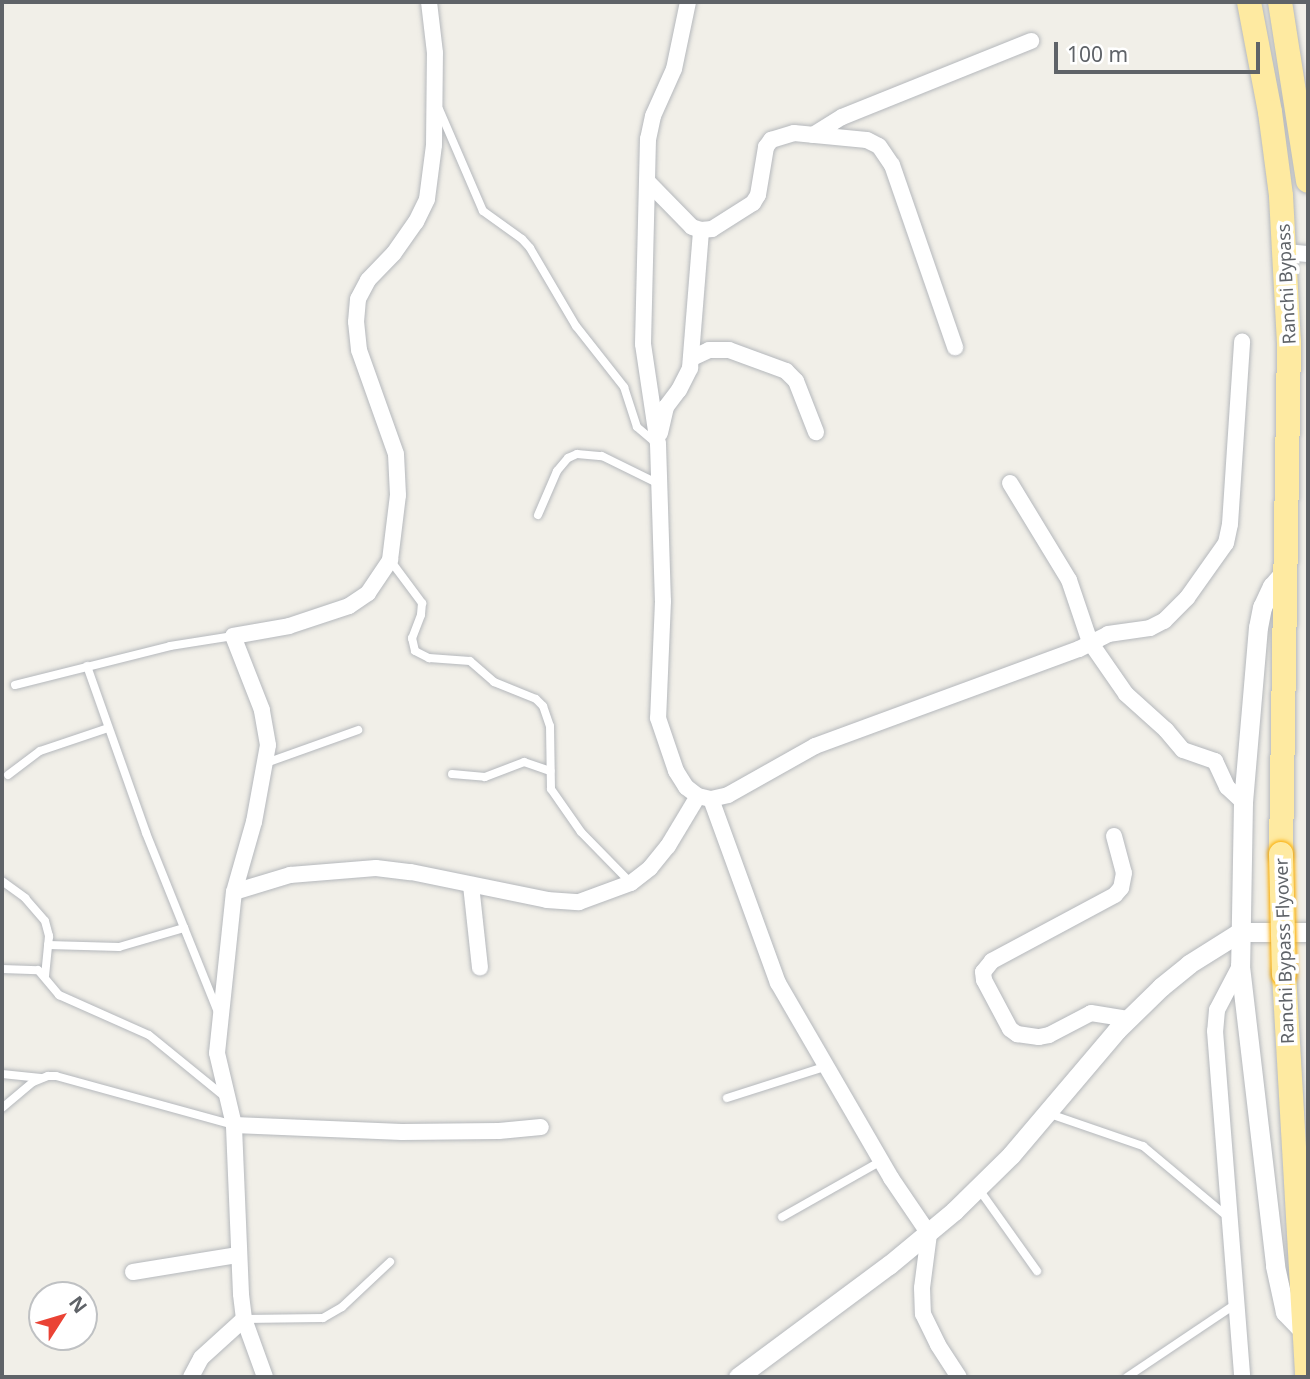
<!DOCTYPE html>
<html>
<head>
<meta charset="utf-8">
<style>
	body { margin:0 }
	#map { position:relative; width:1310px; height:1379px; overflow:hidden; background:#f1efe8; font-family:"Noto Sans",sans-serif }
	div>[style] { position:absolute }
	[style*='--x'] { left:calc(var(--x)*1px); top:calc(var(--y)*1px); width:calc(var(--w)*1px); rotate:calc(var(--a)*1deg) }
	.roads { filter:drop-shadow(0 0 2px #b5b8bc) drop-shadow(0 0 2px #b5b8bc) }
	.service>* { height:8px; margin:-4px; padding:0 4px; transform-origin:4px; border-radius:4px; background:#fff }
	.minor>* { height:16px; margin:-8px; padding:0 8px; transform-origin:8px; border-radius:8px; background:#fff }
	.tertiary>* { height:19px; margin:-9.5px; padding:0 9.5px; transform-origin:9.5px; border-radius:9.5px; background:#fff }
	.trunk>* { height:24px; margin:-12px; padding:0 12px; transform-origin:12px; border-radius:12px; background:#feeaa1 }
	.bridges { filter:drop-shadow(0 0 2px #f9ab00) drop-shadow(0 0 2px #f9ab00) }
	.trunk-bridge>* { height:24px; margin:-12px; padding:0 12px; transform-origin:12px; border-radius:12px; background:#feeaa1 }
	span { translate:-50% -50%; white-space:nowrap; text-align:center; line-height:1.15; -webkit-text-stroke:7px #fff; paint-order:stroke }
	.street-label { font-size:18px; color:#5f6368 }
	.frame { position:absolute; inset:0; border:4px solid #5f6368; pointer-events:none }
	.north { position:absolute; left:28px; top:1281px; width:70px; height:70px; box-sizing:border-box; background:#fff; border:2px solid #bfc1c3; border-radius:50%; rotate:53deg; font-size:19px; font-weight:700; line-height:28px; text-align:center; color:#5f6368 }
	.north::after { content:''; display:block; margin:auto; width:24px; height:32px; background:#ea4335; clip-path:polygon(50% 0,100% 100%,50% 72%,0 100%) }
	.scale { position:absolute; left:1054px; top:42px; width:206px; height:32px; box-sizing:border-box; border:4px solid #5f6368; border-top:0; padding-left:9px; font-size:21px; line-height:24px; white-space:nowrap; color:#5f6368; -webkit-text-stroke:5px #fff; paint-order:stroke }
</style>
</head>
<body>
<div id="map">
	<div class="roads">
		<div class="service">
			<i style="--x:439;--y:109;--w:111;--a:66.7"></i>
			<i style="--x:483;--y:211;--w:48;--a:35.7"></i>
			<i style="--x:522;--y:239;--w:12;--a:48"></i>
			<i style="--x:530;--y:248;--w:91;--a:59.5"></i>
			<i style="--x:576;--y:326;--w:78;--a:51.8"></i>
			<i style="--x:624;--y:387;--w:42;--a:72"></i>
			<i style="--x:637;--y:427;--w:25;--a:40"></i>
			<i style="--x:538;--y:515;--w:48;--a:-66.6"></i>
			<i style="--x:557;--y:471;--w:17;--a:-50"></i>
			<i style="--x:568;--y:458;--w:10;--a:-24"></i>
			<i style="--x:577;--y:454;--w:25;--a:5"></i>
			<i style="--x:602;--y:456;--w:64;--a:26.2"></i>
			<i style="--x:390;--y:560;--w:54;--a:53.3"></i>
			<i style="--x:422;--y:603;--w:12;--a:95"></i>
			<i style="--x:421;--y:615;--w:25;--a:111"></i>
			<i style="--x:412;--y:638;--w:13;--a:77"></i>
			<i style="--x:415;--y:651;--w:16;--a:27"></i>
			<i style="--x:429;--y:658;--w:41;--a:4.2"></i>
			<i style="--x:470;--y:661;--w:32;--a:41"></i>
			<i style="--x:494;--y:682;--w:45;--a:22"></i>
			<i style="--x:536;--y:699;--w:10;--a:45"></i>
			<i style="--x:543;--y:706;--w:21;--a:71"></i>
			<i style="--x:550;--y:726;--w:63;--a:89.1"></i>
			<i style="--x:551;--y:789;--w:52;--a:55.1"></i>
			<i style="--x:581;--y:832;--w:71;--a:45.6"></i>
			<i style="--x:87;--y:666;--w:177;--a:70.5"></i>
			<i style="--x:146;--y:833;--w:191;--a:68.1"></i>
			<i style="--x:15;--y:685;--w:160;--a:-14.1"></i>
			<i style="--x:170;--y:646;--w:64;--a:-9"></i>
			<i style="--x:266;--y:763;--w:98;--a:-19.7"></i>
			<i style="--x:452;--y:774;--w:33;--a:5"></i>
			<i style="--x:485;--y:777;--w:42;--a:-21"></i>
			<i style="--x:524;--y:762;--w:28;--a:19"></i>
			<i style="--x:8;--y:775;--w:40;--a:-37"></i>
			<i style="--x:40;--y:751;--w:72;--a:-18.7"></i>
			<i style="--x:2;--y:881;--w:29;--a:36"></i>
			<i style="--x:25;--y:898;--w:30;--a:49"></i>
			<i style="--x:45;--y:921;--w:16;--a:75"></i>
			<i style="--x:49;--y:936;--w:40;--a:95.7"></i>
			<i style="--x:48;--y:945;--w:71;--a:1.6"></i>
			<i style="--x:119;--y:947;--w:68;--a:-16.3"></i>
			<i style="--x:2;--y:969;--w:36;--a:2"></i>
			<i style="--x:38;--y:970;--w:33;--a:50"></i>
			<i style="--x:59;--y:995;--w:98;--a:24"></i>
			<i style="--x:149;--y:1035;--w:98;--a:39.2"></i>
			<i style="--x:2;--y:1074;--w:39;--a:6"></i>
			<i style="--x:727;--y:1098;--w:105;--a:-17.7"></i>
			<i style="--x:2;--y:1108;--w:40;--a:-40"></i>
			<i style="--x:33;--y:1082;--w:16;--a:-22"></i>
			<i style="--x:48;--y:1076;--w:8;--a:0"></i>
			<i style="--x:56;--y:1076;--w:185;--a:15.4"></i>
			<i style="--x:1047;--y:1113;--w:102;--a:19"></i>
			<i style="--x:1143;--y:1146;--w:111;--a:39.9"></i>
			<i style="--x:978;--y:1188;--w:102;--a:54.6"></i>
			<i style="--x:782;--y:1217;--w:114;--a:-29.5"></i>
			<i style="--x:244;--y:1319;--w:79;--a:-0.7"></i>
			<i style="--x:323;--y:1318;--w:22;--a:-30"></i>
			<i style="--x:342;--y:1307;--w:66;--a:-43.2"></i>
			<i style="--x:1127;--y:1377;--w:129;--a:-33.9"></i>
		</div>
		<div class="minor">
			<i style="--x:688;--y:2;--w:68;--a:101.8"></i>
			<i style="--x:674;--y:69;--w:51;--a:114.1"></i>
			<i style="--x:653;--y:116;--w:24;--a:102"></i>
			<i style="--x:648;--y:139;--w:205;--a:91.4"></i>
			<i style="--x:643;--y:344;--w:101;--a:81.5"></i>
			<i style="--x:658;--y:444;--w:157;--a:88.2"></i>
			<i style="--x:663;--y:601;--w:117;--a:92.4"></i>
			<i style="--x:658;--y:718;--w:56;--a:71.2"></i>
			<i style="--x:676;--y:771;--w:19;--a:58"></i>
			<i style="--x:686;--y:787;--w:15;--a:37"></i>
			<i style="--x:698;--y:796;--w:13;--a:13"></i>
			<i style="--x:711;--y:799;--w:17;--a:-13"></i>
			<i style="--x:728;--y:795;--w:100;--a:-29.4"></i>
			<i style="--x:815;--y:746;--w:281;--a:-20.2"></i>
			<i style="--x:1079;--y:649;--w:33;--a:-27"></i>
			<i style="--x:1108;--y:634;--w:42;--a:-8.1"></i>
			<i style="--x:1150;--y:628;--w:16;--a:-27"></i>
			<i style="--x:1164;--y:621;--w:33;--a:-45"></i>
			<i style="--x:1187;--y:598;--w:67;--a:-54.7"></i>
			<i style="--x:1226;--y:543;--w:19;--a:-78"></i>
			<i style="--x:1230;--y:524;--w:183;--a:-86.2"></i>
			<i style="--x:813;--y:135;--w:34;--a:-32"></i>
			<i style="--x:842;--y:117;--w:204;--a:-21.9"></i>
			<i style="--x:647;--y:181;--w:64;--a:45.6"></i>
			<i style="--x:692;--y:227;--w:9;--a:18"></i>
			<i style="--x:701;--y:230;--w:11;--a:-5"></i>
			<i style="--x:712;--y:229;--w:49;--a:-32.4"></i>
			<i style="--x:753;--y:203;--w:9;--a:-58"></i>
			<i style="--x:758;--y:195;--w:49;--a:-80.5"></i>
			<i style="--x:766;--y:147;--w:9;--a:-54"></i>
			<i style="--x:771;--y:140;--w:24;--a:-17"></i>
			<i style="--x:794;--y:133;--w:73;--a:5.5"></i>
			<i style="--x:867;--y:140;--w:13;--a:27"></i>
			<i style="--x:879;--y:146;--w:23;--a:56"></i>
			<i style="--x:892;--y:165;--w:193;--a:70.9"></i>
			<i style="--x:1285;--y:252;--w:23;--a:5"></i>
			<i style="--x:692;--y:358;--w:19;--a:-25"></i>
			<i style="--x:709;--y:350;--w:20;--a:0"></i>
			<i style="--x:729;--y:350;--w:61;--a:20.2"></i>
			<i style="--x:786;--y:371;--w:14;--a:45"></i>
			<i style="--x:796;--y:381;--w:55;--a:68.6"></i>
			<i style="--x:660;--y:433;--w:27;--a:-77"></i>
			<i style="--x:666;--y:407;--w:21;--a:-53"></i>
			<i style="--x:679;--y:390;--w:25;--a:-63"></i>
			<i style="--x:690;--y:368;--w:138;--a:-85.4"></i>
			<i style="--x:1010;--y:483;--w:114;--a:58.7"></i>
			<i style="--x:1069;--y:580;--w:65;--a:71.3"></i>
			<i style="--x:1090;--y:642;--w:63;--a:55.3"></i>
			<i style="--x:1126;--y:694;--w:54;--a:42"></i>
			<i style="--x:1166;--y:730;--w:26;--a:50"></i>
			<i style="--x:1183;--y:750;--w:34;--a:19"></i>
			<i style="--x:1215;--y:761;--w:29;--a:65"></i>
			<i style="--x:1227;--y:787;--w:22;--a:43"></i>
			<i style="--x:711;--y:799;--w:196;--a:70"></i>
			<i style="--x:778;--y:983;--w:225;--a:59.9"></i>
			<i style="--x:891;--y:1178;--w:68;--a:55.8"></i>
			<i style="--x:929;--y:1234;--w:54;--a:97.4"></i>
			<i style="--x:922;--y:1288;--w:26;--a:88"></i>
			<i style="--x:923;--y:1314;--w:34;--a:64"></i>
			<i style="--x:938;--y:1345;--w:38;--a:57"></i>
			<i style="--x:1114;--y:836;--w:38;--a:75"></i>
			<i style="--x:1124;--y:873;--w:15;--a:101"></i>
			<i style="--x:1121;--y:888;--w:9;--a:131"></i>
			<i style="--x:1115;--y:895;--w:140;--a:151.8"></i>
			<i style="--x:992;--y:961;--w:14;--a:129"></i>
			<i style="--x:983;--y:972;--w:8;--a:83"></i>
			<i style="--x:984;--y:980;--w:55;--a:62"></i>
			<i style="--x:1010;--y:1029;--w:9;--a:36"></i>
			<i style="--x:1017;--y:1034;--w:22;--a:8"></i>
			<i style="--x:1039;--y:1037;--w:10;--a:-11"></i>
			<i style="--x:1049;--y:1035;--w:47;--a:-27.6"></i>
			<i style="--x:1091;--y:1013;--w:37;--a:9"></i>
			<i style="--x:471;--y:885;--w:83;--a:83.8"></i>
			<i style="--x:234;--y:892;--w:59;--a:-16.9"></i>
			<i style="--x:290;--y:875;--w:86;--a:-4.7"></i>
			<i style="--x:376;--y:868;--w:35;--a:7"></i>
			<i style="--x:411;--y:872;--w:139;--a:11.6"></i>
			<i style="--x:547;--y:900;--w:32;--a:4"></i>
			<i style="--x:579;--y:902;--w:55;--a:-20.1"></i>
			<i style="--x:631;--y:883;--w:24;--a:-38"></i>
			<i style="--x:650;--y:868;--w:28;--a:-51"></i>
			<i style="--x:668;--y:846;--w:58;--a:-59"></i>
			<i style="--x:1240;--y:966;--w:50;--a:117.6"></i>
			<i style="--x:1217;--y:1010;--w:21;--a:95"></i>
			<i style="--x:1215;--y:1031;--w:347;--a:85.5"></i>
			<i style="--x:234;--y:1125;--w:168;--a:2.4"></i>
			<i style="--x:402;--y:1132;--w:97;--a:-0.6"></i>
			<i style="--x:499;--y:1131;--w:42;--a:-5.4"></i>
			<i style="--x:133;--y:1272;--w:105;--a:-9.3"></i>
			<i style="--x:191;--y:1377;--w:21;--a:-62"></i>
			<i style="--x:201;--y:1358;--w:58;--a:-42.2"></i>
			<i style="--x:265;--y:1377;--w:62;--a:-109.9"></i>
			<i style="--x:244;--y:1319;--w:25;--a:-97"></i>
			<i style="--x:241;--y:1294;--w:169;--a:-92.4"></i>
			<i style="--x:234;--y:1125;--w:74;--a:-103.3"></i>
			<i style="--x:217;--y:1053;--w:162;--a:-84"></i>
			<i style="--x:234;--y:892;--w:73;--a:-74.1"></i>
			<i style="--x:254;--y:822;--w:78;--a:-79.7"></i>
			<i style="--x:268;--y:745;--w:36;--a:-100"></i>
			<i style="--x:262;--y:710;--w:79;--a:-111.4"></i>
			<i style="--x:233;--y:636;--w:57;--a:-10.1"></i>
			<i style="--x:289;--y:626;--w:63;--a:-18.4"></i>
			<i style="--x:349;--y:606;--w:23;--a:-34"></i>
			<i style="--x:368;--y:593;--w:40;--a:-56"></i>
			<i style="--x:390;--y:560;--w:65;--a:-83"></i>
			<i style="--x:398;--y:495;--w:41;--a:-92.8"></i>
			<i style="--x:396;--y:454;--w:110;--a:-109.6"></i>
			<i style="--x:359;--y:350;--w:28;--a:-96"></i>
			<i style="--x:356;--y:322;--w:23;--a:-85"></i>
			<i style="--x:358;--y:299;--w:21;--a:-62"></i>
			<i style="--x:368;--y:280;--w:37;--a:-46"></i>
			<i style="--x:394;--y:253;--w:38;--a:-55"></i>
			<i style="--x:416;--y:222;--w:25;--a:-64"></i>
			<i style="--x:427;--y:199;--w:54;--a:-82.6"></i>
			<i style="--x:434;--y:145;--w:92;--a:-89.4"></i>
			<i style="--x:435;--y:53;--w:51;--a:-96.7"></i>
		</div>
		<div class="tertiary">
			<i style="--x:1287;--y:569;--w:23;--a:131"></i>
			<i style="--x:1272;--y:586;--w:23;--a:115"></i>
			<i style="--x:1262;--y:607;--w:20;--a:101"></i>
			<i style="--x:1258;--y:627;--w:176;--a:94.9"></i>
			<i style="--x:1243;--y:802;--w:164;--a:91"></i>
			<i style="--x:1240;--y:966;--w:302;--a:83.3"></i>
			<i style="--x:1275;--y:1266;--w:47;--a:77.7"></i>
			<i style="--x:1285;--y:1312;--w:29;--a:46"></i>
			<i style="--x:738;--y:1377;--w:188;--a:-36.6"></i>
			<i style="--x:889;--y:1265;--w:85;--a:-39.7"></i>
			<i style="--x:954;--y:1211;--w:80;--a:-44.5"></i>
			<i style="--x:1011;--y:1155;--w:164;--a:-49.7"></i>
			<i style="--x:1117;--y:1030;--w:62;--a:-44.3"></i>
			<i style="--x:1161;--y:987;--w:36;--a:-39"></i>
			<i style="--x:1189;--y:964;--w:60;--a:-32.1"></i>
			<i style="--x:1240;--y:932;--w:68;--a:0"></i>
		</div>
		<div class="trunk">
			<i style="--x:1249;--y:2;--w:112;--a:79.2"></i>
			<i style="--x:1270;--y:112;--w:85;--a:82.5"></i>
			<i style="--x:1281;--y:196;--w:146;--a:86.9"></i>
			<i style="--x:1289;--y:342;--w:512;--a:90.9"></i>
			<i style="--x:1280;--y:2;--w:181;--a:81.1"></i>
			<i style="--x:1284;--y:974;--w:404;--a:86.7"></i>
		</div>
	</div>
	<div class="bridges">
		<div class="trunk-bridge">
			<i style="--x:1281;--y:854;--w:120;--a:88.6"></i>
		</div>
	</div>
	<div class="street-label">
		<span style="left:1286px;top:284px;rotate:-93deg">Ranchi Bypass</span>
		<span style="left:1284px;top:951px;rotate:-92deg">Ranchi Bypass Flyover</span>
	</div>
	<div class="frame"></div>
	<div class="north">N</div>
	<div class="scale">100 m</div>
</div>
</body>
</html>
